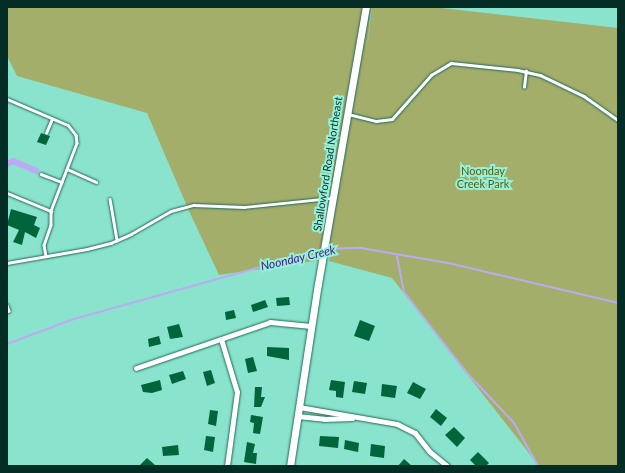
<!DOCTYPE html>
<html>
<head>
<meta charset="utf-8">
<style>
	body { margin:0 }
	#map { position:relative; width:625px; height:473px; overflow:hidden; background:#89e3cd; font-family:Lato,sans-serif }
	div>[style] { position:absolute }
	[style*='--x'] { left:calc(var(--x)*1px); top:calc(var(--y)*1px); width:calc(var(--w)*1px); rotate:calc(var(--a)*1deg) }
	.green>* { inset:0; background:#a3ae6a }
	.stream>* { height:2px; margin:-1px; padding:0 1px; transform-origin:1px; border-radius:1px; background:#bda9f4 }
	.canal>* { height:6px; margin:-3px; padding:0 3px; transform-origin:3px; border-radius:3px; background:#bda9f4 }
	.building>* { inset:0; background:#00653a }
	.roads { filter:drop-shadow(0 0 1px #226a5b) drop-shadow(0 0 1px #226a5b) }
	.lane>* { height:2.5px; margin:-1.25px; padding:0 1.25px; transform-origin:1.25px; border-radius:1.25px; background:#fff }
	.street>* { height:5px; margin:-2.5px; padding:0 2.5px; transform-origin:2.5px; border-radius:2.5px; background:#fff }
	.secondary>* { height:7px; margin:-3.5px; padding:0 3.5px; transform-origin:3.5px; border-radius:3.5px; background:#fff }
	span { translate:-50% -50%; white-space:nowrap; text-align:center; line-height:1.15; -webkit-text-stroke:4px #96f1da; paint-order:stroke }
	.street-label { font-size:11px; color:#042d25 }
	.park-label { font-size:11px; color:#545d0d }
	.water-label { font-size:12px; color:#451582; font-style:italic }
	.frame { position:absolute; inset:0; border:8px solid #042d25; pointer-events:none }
</style>
</head>
<body>
<div id="map">
	<div class="green">
		<i style="clip-path:polygon(7px 7px,371px 7px,367px 49px,372px 7px,433px 7px,618px 28px,618px 466px,539px 466px,392px 278px,329px 261px,330px 255px,322px 260px,219px 275px,189px 211px,147px 113px,17px 76px,7px 56px)"></i>
	</div>
	<div class="stream">
		<i style="--x:325;--y:249;--w:36;--a:-2"></i>
		<i style="--x:361;--y:248;--w:88;--a:9.8"></i>
		<i style="--x:448;--y:263;--w:175;--a:13.2"></i>
		<i style="--x:397;--y:256;--w:37;--a:79"></i>
		<i style="--x:404;--y:292;--w:103;--a:52.1"></i>
		<i style="--x:467;--y:373;--w:69;--a:46.8"></i>
		<i style="--x:514;--y:423;--w:49;--a:60.8"></i>
		<i style="--x:7;--y:344;--w:72;--a:-20.5"></i>
		<i style="--x:74;--y:319;--w:256;--a:-15.6"></i>
	</div>
	<div class="canal">
		<i style="--x:7;--y:164;--w:7;--a:-27"></i>
		<i style="--x:13;--y:161;--w:25;--a:23"></i>
	</div>
	<div class="building">
		<i style="clip-path:polygon(41px 133px,50px 136px,46px 145px,37px 142px)"></i>
		<i style="clip-path:polygon(11px 209px,37px 217px,34px 225px,40px 228px,36px 238px,25px 232px,22px 245px,13px 242px,19px 230px,7px 225px)"></i>
		<i style="clip-path:polygon(289px 297px,290px 305px,277px 306px,276px 298px)"></i>
		<i style="clip-path:polygon(265px 300px,268px 307px,253px 312px,251px 305px)"></i>
		<i style="clip-path:polygon(234px 310px,236px 318px,226px 320px,225px 312px)"></i>
		<i style="clip-path:polygon(360px 320px,375px 326px,369px 341px,354px 336px)"></i>
		<i style="clip-path:polygon(179px 324px,183px 337px,170px 339px,167px 327px)"></i>
		<i style="clip-path:polygon(159px 336px,161px 344px,149px 347px,148px 339px)"></i>
		<i style="clip-path:polygon(267px 347px,289px 348px,289px 360px,267px 356px)"></i>
		<i style="clip-path:polygon(253px 357px,257px 371px,248px 373px,245px 359px)"></i>
		<i style="clip-path:polygon(211px 370px,215px 383px,207px 386px,203px 372px)"></i>
		<i style="clip-path:polygon(183px 371px,186px 379px,172px 384px,169px 375px)"></i>
		<i style="clip-path:polygon(160px 380px,162px 390px,152px 393px,143px 392px,141px 385px)"></i>
		<i style="clip-path:polygon(331px 380px,345px 382px,343px 398px,336px 397px,336px 391px,329px 390px)"></i>
		<i style="clip-path:polygon(354px 381px,367px 383px,365px 394px,352px 392px)"></i>
		<i style="clip-path:polygon(413px 382px,426px 389px,420px 399px,407px 393px)"></i>
		<i style="clip-path:polygon(382px 384px,397px 386px,395px 398px,381px 396px)"></i>
		<i style="clip-path:polygon(255px 387px,262px 387px,261px 397px,265px 397px,261px 407px,254px 407px)"></i>
		<i style="clip-path:polygon(436px 409px,447px 418px,441px 426px,430px 417px)"></i>
		<i style="clip-path:polygon(210px 410px,218px 411px,216px 426px,208px 424px)"></i>
		<i style="clip-path:polygon(251px 415px,263px 417px,260px 434px,253px 433px,254px 423px,250px 422px)"></i>
		<i style="clip-path:polygon(454px 427px,465px 438px,457px 447px,445px 435px)"></i>
		<i style="clip-path:polygon(206px 436px,215px 437px,213px 452px,204px 450px)"></i>
		<i style="clip-path:polygon(320px 436px,339px 437px,338px 448px,319px 446px)"></i>
		<i style="clip-path:polygon(345px 440px,359px 443px,358px 452px,344px 449px)"></i>
		<i style="clip-path:polygon(247px 442px,255px 444px,253px 453px,257px 453px,256px 464px,244px 462px)"></i>
		<i style="clip-path:polygon(371px 444px,385px 446px,384px 458px,370px 456px)"></i>
		<i style="clip-path:polygon(178px 445px,179px 455px,163px 456px,162px 447px)"></i>
		<i style="clip-path:polygon(478px 452px,489px 463px,486px 466px,476px 466px,470px 460px)"></i>
		<i style="clip-path:polygon(147px 458px,155px 465px,139px 466px)"></i>
		<i style="clip-path:polygon(404px 459px,412px 466px,398px 466px)"></i>
	</div>
	<div class="roads">
		<div class="lane">
			<i style="--x:524;--y:87;--w:16;--a:-83"></i>
			<i style="--x:7;--y:99;--w:66;--a:23.1"></i>
			<i style="--x:68;--y:125;--w:13;--a:51"></i>
			<i style="--x:76;--y:135;--w:8;--a:83"></i>
			<i style="--x:77;--y:143;--w:73;--a:110.9"></i>
			<i style="--x:51;--y:211;--w:14;--a:90"></i>
			<i style="--x:51;--y:225;--w:21;--a:109"></i>
			<i style="--x:44;--y:245;--w:11;--a:80"></i>
			<i style="--x:348;--y:114;--w:29;--a:14"></i>
			<i style="--x:376;--y:121;--w:16;--a:-7"></i>
			<i style="--x:392;--y:119;--w:59;--a:-48.4"></i>
			<i style="--x:431;--y:75;--w:23;--a:-31"></i>
			<i style="--x:451;--y:63;--w:67;--a:6"></i>
			<i style="--x:518;--y:70;--w:23;--a:13"></i>
			<i style="--x:540;--y:75;--w:49;--a:25.5"></i>
			<i style="--x:584;--y:96;--w:42;--a:35.2"></i>
			<i style="--x:46;--y:133;--w:15;--a:-67"></i>
			<i style="--x:67;--y:169;--w:32;--a:24"></i>
			<i style="--x:41;--y:174;--w:22;--a:21"></i>
			<i style="--x:7;--y:193;--w:48;--a:22.2"></i>
			<i style="--x:110;--y:199;--w:42;--a:80.3"></i>
			<i style="--x:7;--y:263;--w:81;--a:-9.9"></i>
			<i style="--x:87;--y:249;--w:25;--a:-14"></i>
			<i style="--x:111;--y:243;--w:22;--a:-24"></i>
			<i style="--x:131;--y:234;--w:46;--a:-29.9"></i>
			<i style="--x:171;--y:211;--w:24;--a:-15"></i>
			<i style="--x:194;--y:205;--w:50;--a:2.3"></i>
			<i style="--x:244;--y:207;--w:87;--a:-5.9"></i>
			<i style="--x:7;--y:305;--w:6;--a:72"></i>
			<i style="--x:9;--y:311;--w:2;--a:153"></i>
		</div>
		<div class="street">
			<i style="--x:221;--y:339;--w:55;--a:73.2"></i>
			<i style="--x:237;--y:392;--w:75;--a:97.7"></i>
			<i style="--x:136;--y:368;--w:142;--a:-18.9"></i>
			<i style="--x:270;--y:322;--w:41;--a:5.6"></i>
			<i style="--x:299;--y:407;--w:99;--a:9.8"></i>
			<i style="--x:397;--y:424;--w:20;--a:27"></i>
			<i style="--x:415;--y:433;--w:24;--a:52"></i>
			<i style="--x:430;--y:452;--w:22;--a:39"></i>
			<i style="--x:297;--y:416;--w:27;--a:6"></i>
			<i style="--x:324;--y:419;--w:28;--a:-2"></i>
		</div>
		<div class="secondary">
			<i style="--x:290;--y:466;--w:184;--a:-81.3"></i>
			<i style="--x:318;--y:284;--w:281;--a:-80.2"></i>
		</div>
	</div>
	<div class="street-label">
		<span style="left:328px;top:164px;rotate:-81deg">Shallowford Road Northeast</span>
	</div>
	<div class="park-label">
		<span style="left:483px;top:178px">Noonday<br>Creek Park</span>
	</div>
	<div class="water-label">
		<span style="left:298px;top:258px;rotate:-13deg">Noonday Creek</span>
	</div>
	<div class="frame"></div>
</div>
</body>
</html>
